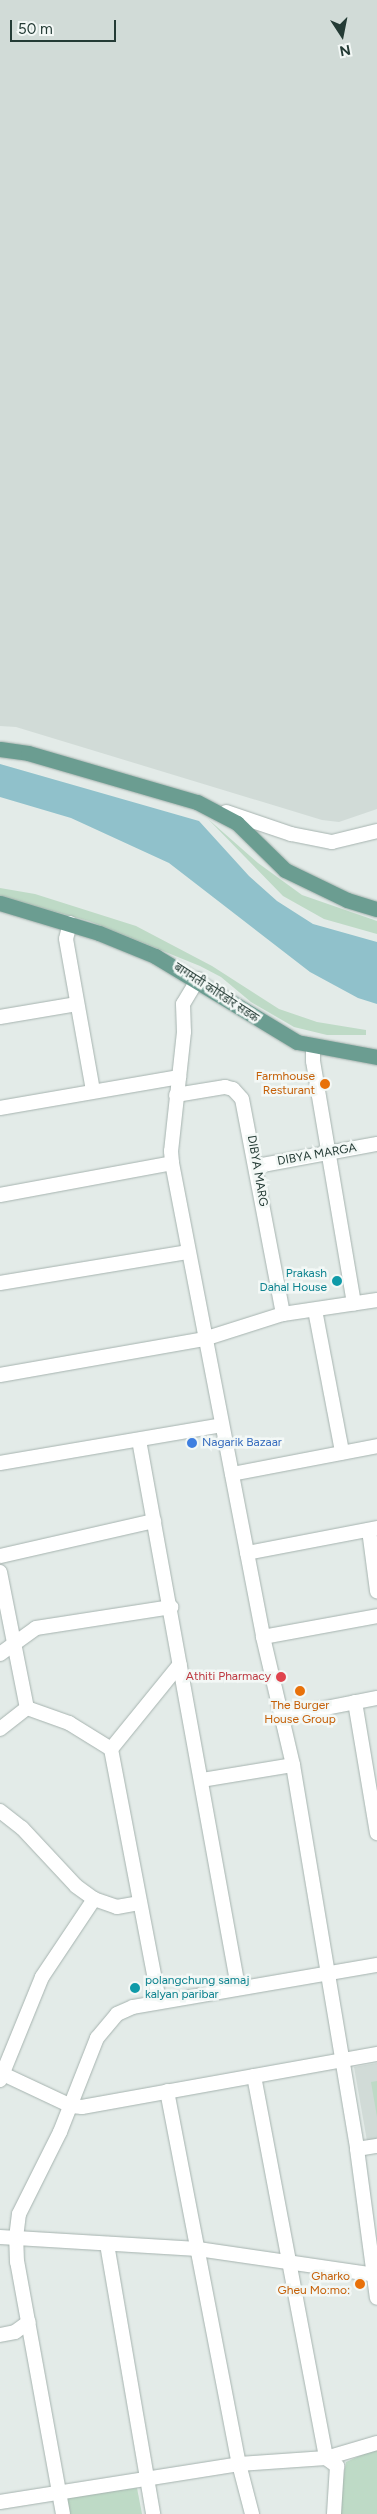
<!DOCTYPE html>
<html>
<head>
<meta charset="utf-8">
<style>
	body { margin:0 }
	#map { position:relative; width:377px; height:2514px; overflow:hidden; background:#e3ebe8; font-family:Figtree,"Noto Sans Devanagari",sans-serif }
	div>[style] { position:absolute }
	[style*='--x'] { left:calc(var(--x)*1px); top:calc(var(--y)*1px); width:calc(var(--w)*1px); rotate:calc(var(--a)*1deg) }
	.built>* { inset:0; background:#d1dbd7 }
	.green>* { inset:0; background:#bedac6 }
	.water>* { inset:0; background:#90c1cb }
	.roads { filter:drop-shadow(0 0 1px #a6b3af) drop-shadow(0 0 1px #a6b3af) }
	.minor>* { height:14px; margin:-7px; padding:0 7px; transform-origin:7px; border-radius:7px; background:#fff }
	.major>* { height:15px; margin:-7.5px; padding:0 7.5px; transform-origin:7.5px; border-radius:7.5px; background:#6b9d91 }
	.dots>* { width:14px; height:14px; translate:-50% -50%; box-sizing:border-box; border:2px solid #f3f8f6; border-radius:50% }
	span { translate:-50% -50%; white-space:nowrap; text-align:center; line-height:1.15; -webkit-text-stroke:5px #f3f8f6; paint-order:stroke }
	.street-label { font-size:12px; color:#243b35 }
	.food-label { font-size:12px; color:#c56008 }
	.right { translate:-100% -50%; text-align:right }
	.culture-label { font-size:12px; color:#0d838f }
	.left { translate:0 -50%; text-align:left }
	.shop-label { font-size:12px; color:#366cbe }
	.health-label { font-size:12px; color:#be3a42 }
	.north { position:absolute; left:317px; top:10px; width:50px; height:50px; -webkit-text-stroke:4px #f3f8f6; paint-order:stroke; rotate:169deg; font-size:14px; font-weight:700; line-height:20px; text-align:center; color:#243b35 }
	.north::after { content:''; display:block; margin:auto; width:18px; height:22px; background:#243b35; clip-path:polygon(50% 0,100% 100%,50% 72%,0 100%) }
	.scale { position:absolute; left:10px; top:20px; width:106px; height:22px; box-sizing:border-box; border:2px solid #243b35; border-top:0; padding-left:6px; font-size:15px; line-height:18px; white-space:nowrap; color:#243b35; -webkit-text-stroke:4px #f3f8f6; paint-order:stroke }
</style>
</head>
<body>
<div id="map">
	<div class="built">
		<i style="clip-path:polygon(0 0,377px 0,377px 809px,339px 822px,322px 820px,16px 727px,0 726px)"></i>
		<i style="clip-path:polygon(377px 2063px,377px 2139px,367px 2141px,354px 2067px)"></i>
	</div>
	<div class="green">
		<i style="clip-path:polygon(208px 819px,258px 863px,302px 895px,377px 921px,377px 934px,324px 919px,283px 896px)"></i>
		<i style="clip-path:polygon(0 888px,35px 894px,136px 926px,212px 966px,279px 1009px,317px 1022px,366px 1030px,366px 1035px,327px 1035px,294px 1027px,251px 1002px,221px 977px,200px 966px,89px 921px,0 897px)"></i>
		<i style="clip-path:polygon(377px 2081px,377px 2117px,371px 2082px)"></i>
		<i style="clip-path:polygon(377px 2448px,377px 2514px,337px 2514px,346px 2462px)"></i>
		<i style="clip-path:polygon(137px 2488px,142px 2514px,68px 2514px,65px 2496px)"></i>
	</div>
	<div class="water">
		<i style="clip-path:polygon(0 764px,199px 821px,249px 876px,277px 901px,313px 924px,377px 942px,377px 1004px,358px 998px,310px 972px,169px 863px,71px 818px,0 797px)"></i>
	</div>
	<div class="roads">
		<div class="minor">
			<i style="--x:226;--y:812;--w:69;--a:18.7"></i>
			<i style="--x:291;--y:834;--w:42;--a:11"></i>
			<i style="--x:332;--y:842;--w:46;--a:-13.7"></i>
			<i style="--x:70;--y:923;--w:16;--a:104"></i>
			<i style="--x:66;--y:939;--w:154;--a:79.9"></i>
			<i style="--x:198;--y:979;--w:29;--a:121"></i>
			<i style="--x:183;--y:1004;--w:28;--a:88"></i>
			<i style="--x:184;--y:1032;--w:120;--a:96.2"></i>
			<i style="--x:171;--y:1151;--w:12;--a:85"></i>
			<i style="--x:172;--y:1163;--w:483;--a:79.1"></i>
			<i style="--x:263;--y:1637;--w:131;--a:76.8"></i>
			<i style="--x:293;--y:1765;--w:389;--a:80.5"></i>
			<i style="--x:357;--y:2149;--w:150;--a:82.4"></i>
			<i style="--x:0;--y:1017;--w:78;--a:-9.6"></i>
			<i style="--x:313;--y:1047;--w:14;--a:90"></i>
			<i style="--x:313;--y:1061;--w:246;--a:80.4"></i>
			<i style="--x:176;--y:1095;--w:50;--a:-9.3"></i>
			<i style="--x:225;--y:1087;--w:8;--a:14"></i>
			<i style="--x:233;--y:1089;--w:13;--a:48"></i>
			<i style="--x:242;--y:1099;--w:219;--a:79.2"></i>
			<i style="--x:0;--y:1108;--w:182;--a:-9.8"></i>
			<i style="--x:257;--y:1166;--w:122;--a:-10.4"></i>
			<i style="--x:0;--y:1195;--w:175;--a:-10.5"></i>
			<i style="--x:0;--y:1283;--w:191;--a:-9.4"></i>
			<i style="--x:315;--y:1310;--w:145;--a:79.2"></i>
			<i style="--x:0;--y:1375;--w:207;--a:-10"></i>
			<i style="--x:204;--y:1339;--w:83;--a:-17.6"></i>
			<i style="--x:283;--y:1314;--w:95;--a:-8.5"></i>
			<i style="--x:139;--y:1440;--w:556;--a:79.74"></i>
			<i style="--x:0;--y:1463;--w:225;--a:-9.7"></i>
			<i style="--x:232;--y:1474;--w:148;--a:-10.9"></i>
			<i style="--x:369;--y:1530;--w:62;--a:82.5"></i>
			<i style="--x:247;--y:1553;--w:132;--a:-10.9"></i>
			<i style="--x:0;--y:1556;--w:158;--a:-12.8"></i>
			<i style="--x:0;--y:1572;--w:139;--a:78.8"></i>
			<i style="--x:27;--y:1708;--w:45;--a:19.7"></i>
			<i style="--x:69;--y:1723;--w:49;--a:31.8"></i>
			<i style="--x:111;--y:1749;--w:257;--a:79.2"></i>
			<i style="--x:263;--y:1637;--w:116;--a:-10.4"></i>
			<i style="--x:0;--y:1654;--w:44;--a:-35.8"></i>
			<i style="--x:36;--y:1628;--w:137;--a:-8.8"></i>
			<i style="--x:355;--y:1702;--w:133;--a:80.5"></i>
			<i style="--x:280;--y:1717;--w:99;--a:-11.1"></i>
			<i style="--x:0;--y:1729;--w:34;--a:-38"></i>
			<i style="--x:111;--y:1749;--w:109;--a:-50.9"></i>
			<i style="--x:202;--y:1780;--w:92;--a:-9.4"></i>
			<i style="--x:0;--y:1811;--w:28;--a:38"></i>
			<i style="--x:22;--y:1828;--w:79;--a:47"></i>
			<i style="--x:76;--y:1886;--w:22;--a:36"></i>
			<i style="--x:94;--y:1899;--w:24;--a:19"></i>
			<i style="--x:117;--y:1907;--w:22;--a:-10"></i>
			<i style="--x:3;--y:2074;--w:75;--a:25.2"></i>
			<i style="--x:71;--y:2106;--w:11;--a:5"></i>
			<i style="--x:82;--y:2107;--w:300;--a:-10.2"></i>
			<i style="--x:254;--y:2076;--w:389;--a:79.3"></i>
			<i style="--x:326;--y:2458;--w:14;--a:36"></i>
			<i style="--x:337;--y:2466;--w:48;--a:93.6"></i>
			<i style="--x:0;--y:2080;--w:111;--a:-67.8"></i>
			<i style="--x:42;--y:1977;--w:94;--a:-56.3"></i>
			<i style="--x:167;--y:2091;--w:380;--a:79.1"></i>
			<i style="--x:239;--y:2464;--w:52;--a:75.4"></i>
			<i style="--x:357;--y:2149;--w:20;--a:-9"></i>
			<i style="--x:0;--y:2237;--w:198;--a:3.5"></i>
			<i style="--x:198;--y:2249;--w:181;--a:8.3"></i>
			<i style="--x:107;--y:2244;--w:274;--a:80.3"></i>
			<i style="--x:0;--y:2335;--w:15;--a:-11"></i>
			<i style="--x:15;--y:2332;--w:17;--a:-36"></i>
			<i style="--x:0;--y:2502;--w:242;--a:-9"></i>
			<i style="--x:239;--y:2464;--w:87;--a:-3.9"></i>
			<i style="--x:326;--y:2458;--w:53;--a:-16.4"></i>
			<i style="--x:63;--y:2514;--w:256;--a:-100.3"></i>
			<i style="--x:17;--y:2262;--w:24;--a:-92"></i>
			<i style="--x:16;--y:2238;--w:24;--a:-83"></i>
			<i style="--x:19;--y:2214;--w:92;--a:-63.4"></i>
			<i style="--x:60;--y:2132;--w:101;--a:-68.5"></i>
			<i style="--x:97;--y:2038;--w:31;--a:-50"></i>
			<i style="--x:117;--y:2014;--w:17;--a:-24"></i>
			<i style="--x:133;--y:2007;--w:248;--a:-9.8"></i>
		</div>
		<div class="major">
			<i style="--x:0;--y:749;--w:28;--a:8"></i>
			<i style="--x:28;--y:753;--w:176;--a:16.2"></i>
			<i style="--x:197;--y:802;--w:45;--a:27.7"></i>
			<i style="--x:237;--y:823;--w:67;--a:44.4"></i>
			<i style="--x:285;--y:870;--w:69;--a:25.8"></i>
			<i style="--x:347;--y:900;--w:31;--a:17"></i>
			<i style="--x:0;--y:903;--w:103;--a:16.9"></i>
			<i style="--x:99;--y:933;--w:61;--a:22.3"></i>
			<i style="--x:155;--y:956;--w:166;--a:31.2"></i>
			<i style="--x:297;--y:1042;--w:81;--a:10.6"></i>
		</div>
	</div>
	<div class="dots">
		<i style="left:325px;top:1084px;background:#e8710a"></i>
		<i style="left:337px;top:1281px;background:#0f9aa8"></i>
		<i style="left:192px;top:1443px;background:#3f7fe0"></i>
		<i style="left:281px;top:1677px;background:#e0444e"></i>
		<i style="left:300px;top:1691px;background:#e8710a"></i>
		<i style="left:135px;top:1988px;background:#0f9aa8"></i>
		<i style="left:360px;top:2284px;background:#e8710a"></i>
	</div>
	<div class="street-label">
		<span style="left:216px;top:993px;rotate:33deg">बागमती कोरिडोर सडक</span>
		<span style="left:317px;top:1155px;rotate:-10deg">DIBYA MARGA</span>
		<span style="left:257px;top:1171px;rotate:80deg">DIBYA MARG</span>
	</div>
	<div class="food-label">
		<span class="right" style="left:315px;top:1084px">Farmhouse<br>Resturant</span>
		<span style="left:300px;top:1713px">The Burger<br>House Group</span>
		<span class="right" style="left:350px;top:2284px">Gharko<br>Gheu Mo:mo:</span>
	</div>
	<div class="culture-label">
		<span class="right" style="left:327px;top:1281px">Prakash<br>Dahal House</span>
		<span class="left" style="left:145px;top:1988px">polangchung samaj<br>kalyan paribar</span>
	</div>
	<div class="shop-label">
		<span class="left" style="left:202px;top:1443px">Nagarik Bazaar</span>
	</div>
	<div class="health-label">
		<span class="right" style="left:271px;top:1677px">Athiti Pharmacy</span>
	</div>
	<div class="north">N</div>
	<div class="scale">50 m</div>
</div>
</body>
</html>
